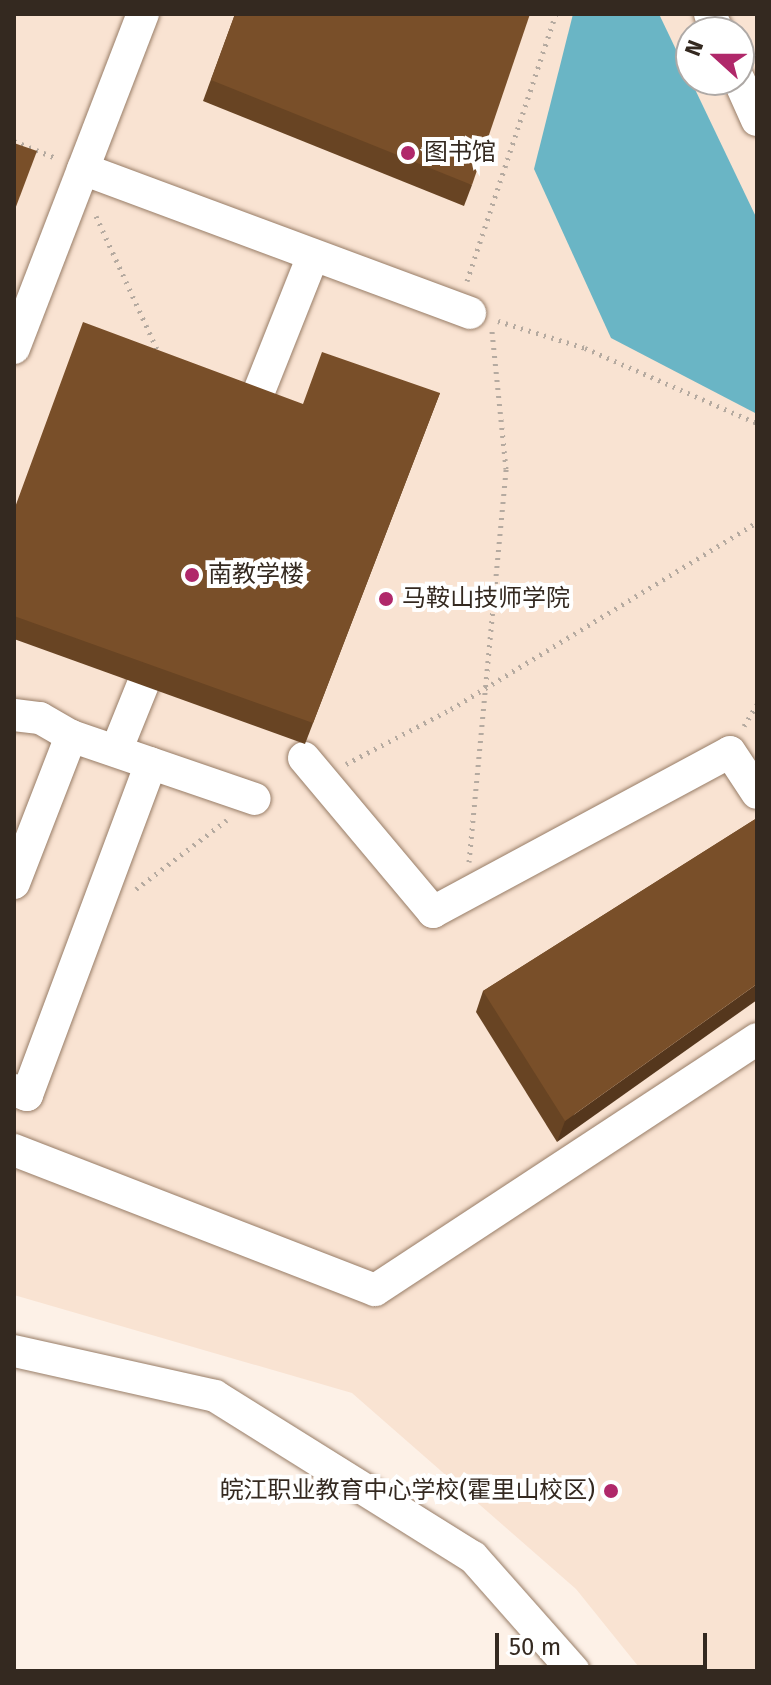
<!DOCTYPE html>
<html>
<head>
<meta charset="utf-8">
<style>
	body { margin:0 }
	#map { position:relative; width:771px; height:1685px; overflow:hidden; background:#fdf1e7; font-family:"Fira Sans","Noto Sans SC",sans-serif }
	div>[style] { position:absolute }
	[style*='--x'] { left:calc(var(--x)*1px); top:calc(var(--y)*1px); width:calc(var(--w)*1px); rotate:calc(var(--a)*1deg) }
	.built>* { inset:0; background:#f9e3d2 }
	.water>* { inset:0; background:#6ab5c5 }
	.path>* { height:5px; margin-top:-2.5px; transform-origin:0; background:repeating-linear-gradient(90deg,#b5aaa0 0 2px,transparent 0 8px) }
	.roads { filter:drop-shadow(0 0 2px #987d67) drop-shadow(0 0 2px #987d67) }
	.minor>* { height:32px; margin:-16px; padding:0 16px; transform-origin:16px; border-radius:16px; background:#fff }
	.wall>* { inset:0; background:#684423 }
	.shaded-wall>* { inset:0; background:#55371d }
	.building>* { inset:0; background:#794f29 }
	.dots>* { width:22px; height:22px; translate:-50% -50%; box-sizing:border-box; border:4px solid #fff; border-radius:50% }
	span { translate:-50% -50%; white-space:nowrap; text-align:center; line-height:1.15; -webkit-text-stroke:8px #fff; paint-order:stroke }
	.poi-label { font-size:24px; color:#342920 }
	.left { translate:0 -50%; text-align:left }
	.right { translate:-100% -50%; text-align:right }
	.frame { position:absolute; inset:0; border:16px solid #342920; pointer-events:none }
	.north { position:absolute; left:675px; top:16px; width:80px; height:80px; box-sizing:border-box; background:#fff; border:2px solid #aea9a6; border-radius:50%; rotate:291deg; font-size:22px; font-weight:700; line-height:32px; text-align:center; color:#342920 }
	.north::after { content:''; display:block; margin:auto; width:28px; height:36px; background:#b0286a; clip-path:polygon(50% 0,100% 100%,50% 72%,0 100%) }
	.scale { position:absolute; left:495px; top:1633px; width:212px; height:36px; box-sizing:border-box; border:4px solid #342920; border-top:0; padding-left:10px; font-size:24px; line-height:28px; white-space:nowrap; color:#342920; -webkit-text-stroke:6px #fff; paint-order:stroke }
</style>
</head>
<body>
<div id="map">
	<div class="built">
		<i style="clip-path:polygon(evenodd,14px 14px,757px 14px,757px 1671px,642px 1671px,576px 1589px,352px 1393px,14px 1295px,14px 14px,691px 32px,739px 32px,739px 80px,691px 80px,691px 32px)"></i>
	</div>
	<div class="water">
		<i style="clip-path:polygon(573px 14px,659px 14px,757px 219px,757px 414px,611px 338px,534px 169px)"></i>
	</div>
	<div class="path">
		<i style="--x:14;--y:141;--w:45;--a:22"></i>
		<i style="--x:96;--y:216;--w:154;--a:65.4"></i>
		<i style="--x:467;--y:281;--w:281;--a:-71.6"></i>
		<i style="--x:498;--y:321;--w:91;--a:17.2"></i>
		<i style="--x:585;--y:348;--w:188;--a:23.6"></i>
		<i style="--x:744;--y:726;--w:26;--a:-59"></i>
		<i style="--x:346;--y:764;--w:119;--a:-27.6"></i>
		<i style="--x:451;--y:709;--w:359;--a:-31.4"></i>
		<i style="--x:469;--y:862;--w:395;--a:-84.6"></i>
		<i style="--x:506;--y:469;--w:140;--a:-95.8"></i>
		<i style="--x:136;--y:889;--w:114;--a:-37.2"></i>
	</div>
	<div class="roads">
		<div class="minor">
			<i style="--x:710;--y:14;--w:20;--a:66"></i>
			<i style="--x:739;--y:80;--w:44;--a:65.8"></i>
			<i style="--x:83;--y:169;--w:413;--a:20.4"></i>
			<i style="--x:14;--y:348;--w:358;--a:-68.9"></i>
			<i style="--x:244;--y:429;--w:186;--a:-68.3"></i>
			<i style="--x:14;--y:715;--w:26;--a:7"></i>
			<i style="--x:40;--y:718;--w:36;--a:30"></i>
			<i style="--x:116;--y:751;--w:112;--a:-68"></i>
			<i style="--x:304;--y:758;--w:201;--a:50"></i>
			<i style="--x:433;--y:912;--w:337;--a:-28.3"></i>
			<i style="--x:730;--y:752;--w:49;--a:56.6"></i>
			<i style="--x:14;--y:883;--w:158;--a:-68.8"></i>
			<i style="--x:71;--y:736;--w:194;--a:18.9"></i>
			<i style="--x:14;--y:1090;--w:14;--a:21"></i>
			<i style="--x:27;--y:1095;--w:354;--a:-69.5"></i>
			<i style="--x:14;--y:1150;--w:387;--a:21.2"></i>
			<i style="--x:375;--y:1290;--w:457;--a:-33.3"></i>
			<i style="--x:14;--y:1351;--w:206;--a:12.6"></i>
			<i style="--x:215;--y:1396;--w:304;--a:32"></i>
			<i style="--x:473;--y:1557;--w:152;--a:48.5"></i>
		</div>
	</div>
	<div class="wall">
		<i style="clip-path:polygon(235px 14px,472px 185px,464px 206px,203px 101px)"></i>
		<i style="clip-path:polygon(440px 393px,305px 744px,14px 639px,14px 510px,303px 404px)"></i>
		<i style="clip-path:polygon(757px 818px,557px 1142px,476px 1012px,483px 991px)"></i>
	</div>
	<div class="shaded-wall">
		<i style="clip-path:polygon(757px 984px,757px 1000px,557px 1142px,565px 1121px)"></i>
	</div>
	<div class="building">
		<i style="clip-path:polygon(235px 14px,530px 14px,472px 185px,211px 80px)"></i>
		<i style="clip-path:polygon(14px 143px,37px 151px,14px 212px)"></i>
		<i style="clip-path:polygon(83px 322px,303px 404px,322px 352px,440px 393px,313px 723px,14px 616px,14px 510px)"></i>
		<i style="clip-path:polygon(757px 818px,757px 984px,565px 1121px,483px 991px)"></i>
	</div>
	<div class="dots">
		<i style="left:408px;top:153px;background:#b0286a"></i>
		<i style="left:192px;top:575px;background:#b0286a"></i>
		<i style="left:386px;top:599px;background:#b0286a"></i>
		<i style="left:611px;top:1491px;background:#b0286a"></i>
	</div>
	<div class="poi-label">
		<span class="left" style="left:424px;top:153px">图书馆</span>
		<span class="left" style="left:208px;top:575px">南教学楼</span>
		<span class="left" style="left:402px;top:599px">马鞍山技师学院</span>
		<span class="right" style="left:595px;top:1491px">皖江职业教育中心学校(霍里山校区)</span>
	</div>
	<div class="frame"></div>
	<div class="north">N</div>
	<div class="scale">50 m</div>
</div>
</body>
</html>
